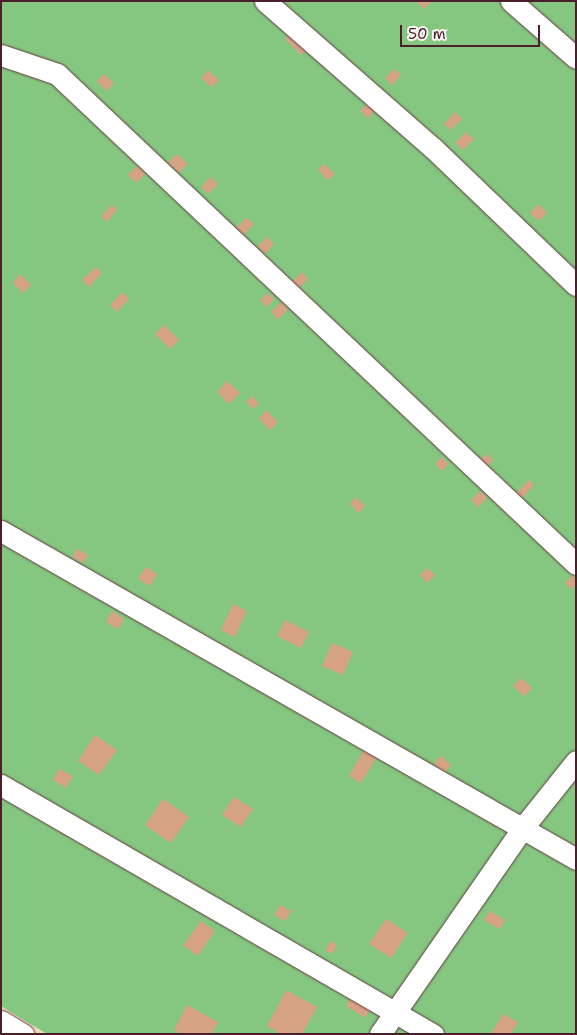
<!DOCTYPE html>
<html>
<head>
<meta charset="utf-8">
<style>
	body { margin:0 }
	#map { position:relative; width:577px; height:1035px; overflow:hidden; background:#f2dbbc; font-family:"Shantell Sans",sans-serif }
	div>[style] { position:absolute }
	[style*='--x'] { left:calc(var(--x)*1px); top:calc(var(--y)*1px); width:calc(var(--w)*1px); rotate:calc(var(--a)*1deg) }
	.green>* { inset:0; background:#85c780 }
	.building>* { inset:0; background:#d7a385 }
	.roads { filter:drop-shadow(0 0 1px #633b41) drop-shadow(0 0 1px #633b41) }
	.minor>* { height:21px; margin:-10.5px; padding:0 10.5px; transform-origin:10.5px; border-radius:10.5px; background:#fff }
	span { translate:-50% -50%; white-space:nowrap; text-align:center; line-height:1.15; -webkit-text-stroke:4px #f6f6f2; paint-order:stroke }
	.frame { position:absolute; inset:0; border:2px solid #4a1f2b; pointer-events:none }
	.scale { position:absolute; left:400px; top:25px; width:140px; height:22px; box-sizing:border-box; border:2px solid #4a1f2b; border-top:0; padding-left:6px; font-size:15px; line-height:18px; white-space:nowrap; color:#4a1f2b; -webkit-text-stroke:4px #f6f6f2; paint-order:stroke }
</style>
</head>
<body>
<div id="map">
	<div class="green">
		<i style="clip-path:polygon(1px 1px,576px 1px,576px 1034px,47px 1034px,1px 1006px)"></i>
	</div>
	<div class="building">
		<i style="clip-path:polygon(432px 1px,424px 9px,417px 2px,418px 1px)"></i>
		<i style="clip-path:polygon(292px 31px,309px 47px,301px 55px,285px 39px)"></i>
		<i style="clip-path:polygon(394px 69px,401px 75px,392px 85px,385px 78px)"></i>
		<i style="clip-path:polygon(208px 70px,219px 80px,212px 87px,201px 78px)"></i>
		<i style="clip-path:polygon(104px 74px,114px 83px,106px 91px,97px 81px)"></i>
		<i style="clip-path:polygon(370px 101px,378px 108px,368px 118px,360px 111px)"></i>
		<i style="clip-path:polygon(455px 112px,462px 119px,451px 130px,444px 124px)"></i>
		<i style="clip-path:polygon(466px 132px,474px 139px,463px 150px,455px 143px)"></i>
		<i style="clip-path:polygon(177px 154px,188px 164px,179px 173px,168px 162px)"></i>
		<i style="clip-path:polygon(324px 164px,335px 174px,328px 180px,318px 170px)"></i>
		<i style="clip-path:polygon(137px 166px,145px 174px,137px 183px,128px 175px)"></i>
		<i style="clip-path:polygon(211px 177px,218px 184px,208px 194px,201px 187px)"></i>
		<i style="clip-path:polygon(538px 204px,547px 213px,539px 221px,530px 213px)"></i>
		<i style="clip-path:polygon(112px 205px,117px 210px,107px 222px,101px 216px)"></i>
		<i style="clip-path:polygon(246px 218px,254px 224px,244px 235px,236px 228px)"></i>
		<i style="clip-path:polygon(267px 237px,274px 244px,265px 254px,258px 246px)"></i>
		<i style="clip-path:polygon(96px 267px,102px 273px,89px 287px,82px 280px)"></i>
		<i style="clip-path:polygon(302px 272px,308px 279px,298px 289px,291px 283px)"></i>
		<i style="clip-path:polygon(20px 274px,31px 285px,23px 293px,13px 283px)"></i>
		<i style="clip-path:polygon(122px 292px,129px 299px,117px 312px,110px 305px)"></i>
		<i style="clip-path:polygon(267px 293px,274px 299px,267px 307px,260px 301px)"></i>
		<i style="clip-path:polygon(281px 302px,288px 309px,278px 320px,271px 312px)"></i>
		<i style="clip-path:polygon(164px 325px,179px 340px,170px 349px,155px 334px)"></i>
		<i style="clip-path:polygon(227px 381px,240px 393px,229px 404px,217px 392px)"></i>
		<i style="clip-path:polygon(252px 396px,259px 403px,253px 409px,246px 402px)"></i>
		<i style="clip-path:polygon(266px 410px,278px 422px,270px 430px,259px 419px)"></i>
		<i style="clip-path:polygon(487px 454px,493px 460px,487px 467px,480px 460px)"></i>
		<i style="clip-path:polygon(441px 457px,449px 464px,442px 471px,435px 464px)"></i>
		<i style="clip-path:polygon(529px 480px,534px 485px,522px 498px,517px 492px)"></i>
		<i style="clip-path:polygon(480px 491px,487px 498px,478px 507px,471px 500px)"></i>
		<i style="clip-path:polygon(356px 497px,365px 506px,359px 513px,350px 504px)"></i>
		<i style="clip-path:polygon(77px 549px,88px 555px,83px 563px,72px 557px)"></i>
		<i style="clip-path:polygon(146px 567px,157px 574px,150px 586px,138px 579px)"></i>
		<i style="clip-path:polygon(427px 568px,435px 575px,427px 583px,420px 575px)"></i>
		<i style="clip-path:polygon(573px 575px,576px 584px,571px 589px,565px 583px)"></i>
		<i style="clip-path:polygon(233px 604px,247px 611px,235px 637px,221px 630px)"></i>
		<i style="clip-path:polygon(112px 611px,124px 619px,118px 629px,106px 622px)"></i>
		<i style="clip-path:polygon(285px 620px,309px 632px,301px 648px,277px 636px)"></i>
		<i style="clip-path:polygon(332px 643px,353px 652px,343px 675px,322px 666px)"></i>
		<i style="clip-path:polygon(521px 678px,532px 688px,524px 696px,513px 686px)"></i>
		<i style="clip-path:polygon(95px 735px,117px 750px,99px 775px,78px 761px)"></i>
		<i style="clip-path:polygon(365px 748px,378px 755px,361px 783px,349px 776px)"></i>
		<i style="clip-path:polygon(441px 756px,451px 765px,444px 773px,434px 763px)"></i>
		<i style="clip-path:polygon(59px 769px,73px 776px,66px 788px,53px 780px)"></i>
		<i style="clip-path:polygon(234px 797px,253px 809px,241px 827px,222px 815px)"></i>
		<i style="clip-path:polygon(163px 799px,189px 817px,171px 843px,145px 825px)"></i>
		<i style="clip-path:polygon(280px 905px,291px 911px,285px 921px,274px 915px)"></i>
		<i style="clip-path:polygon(490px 911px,505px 920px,500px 929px,484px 920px)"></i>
		<i style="clip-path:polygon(386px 919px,408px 933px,391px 958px,369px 944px)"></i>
		<i style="clip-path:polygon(201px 921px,215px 931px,198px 956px,183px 945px)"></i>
		<i style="clip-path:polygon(331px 941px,337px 945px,332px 954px,325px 950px)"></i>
		<i style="clip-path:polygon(286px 990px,317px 1007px,302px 1034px,281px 1034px,267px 1026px)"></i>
		<i style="clip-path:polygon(354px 994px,373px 1006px,365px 1018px,346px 1006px)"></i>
		<i style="clip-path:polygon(187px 1005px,218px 1022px,212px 1034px,181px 1034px,174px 1030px)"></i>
		<i style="clip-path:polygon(503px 1014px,518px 1022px,511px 1034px,491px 1034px)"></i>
	</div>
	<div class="roads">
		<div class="minor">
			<i style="--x:265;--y:1;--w:223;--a:41.2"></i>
			<i style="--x:433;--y:148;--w:198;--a:43.8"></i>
			<i style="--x:511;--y:1;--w:86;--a:41.2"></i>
			<i style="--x:1;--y:55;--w:59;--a:18.7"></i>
			<i style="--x:57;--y:74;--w:714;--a:43.35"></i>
			<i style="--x:1;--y:531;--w:662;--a:29.7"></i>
			<i style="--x:1;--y:785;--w:499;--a:30"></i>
			<i style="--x:1;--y:1021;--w:26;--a:31"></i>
			<i style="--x:380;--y:1034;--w:248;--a:-55.3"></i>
			<i style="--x:521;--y:830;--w:88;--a:-51.4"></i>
		</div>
	</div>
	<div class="frame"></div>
	<div class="scale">50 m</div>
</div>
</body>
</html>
